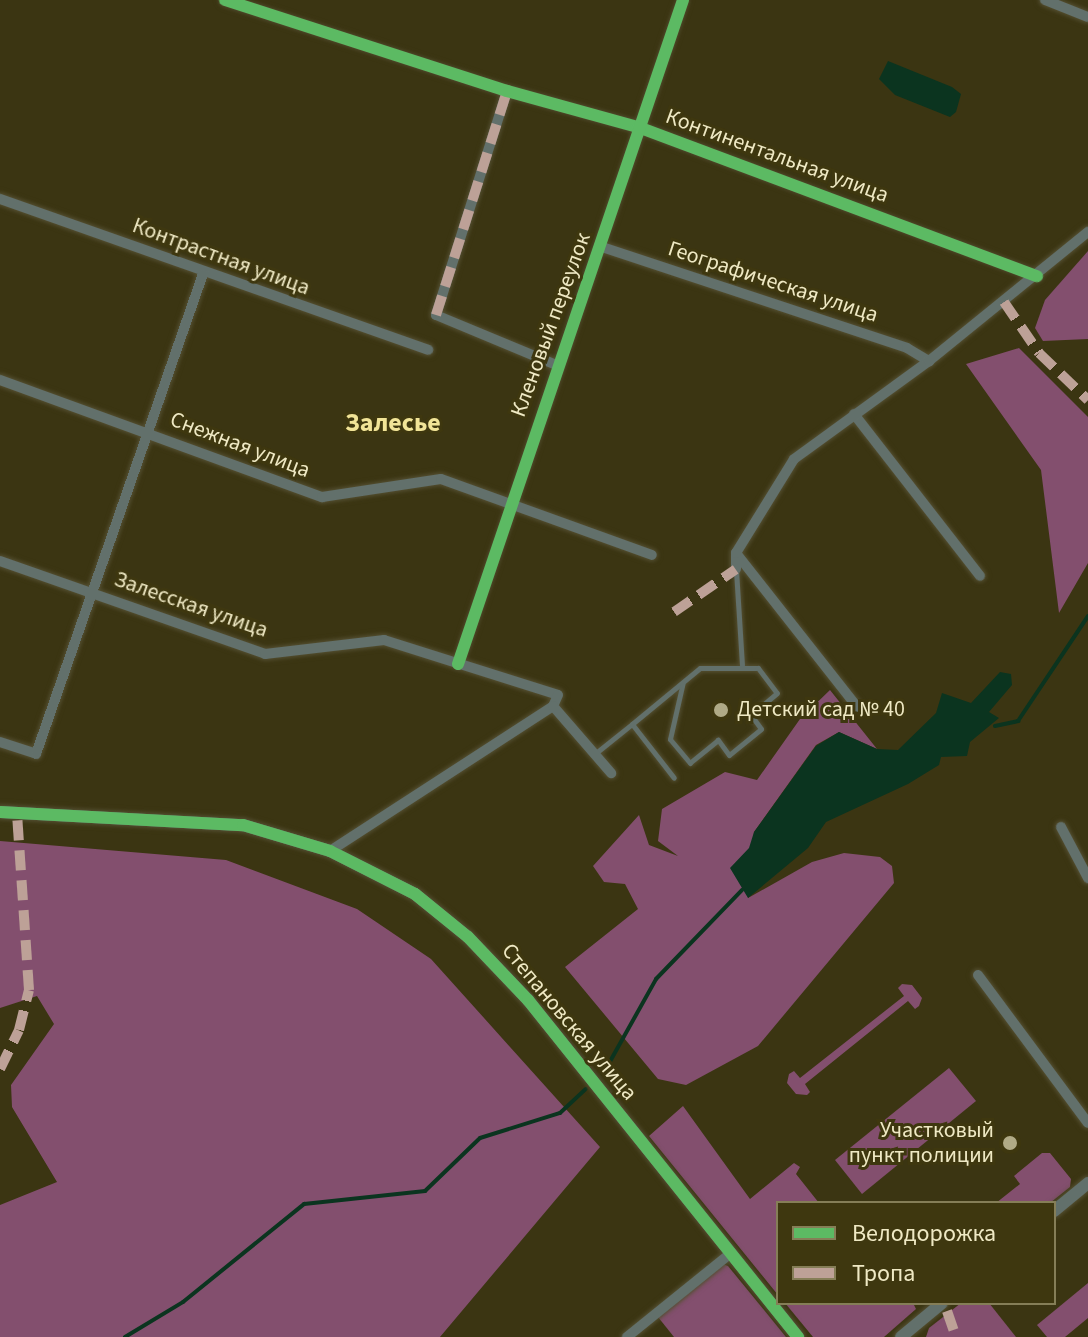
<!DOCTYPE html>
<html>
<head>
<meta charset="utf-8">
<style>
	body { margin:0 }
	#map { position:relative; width:1088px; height:1337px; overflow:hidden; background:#3b3512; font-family:"Source Sans 3",sans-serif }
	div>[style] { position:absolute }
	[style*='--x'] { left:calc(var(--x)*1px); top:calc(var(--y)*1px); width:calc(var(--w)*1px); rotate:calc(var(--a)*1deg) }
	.green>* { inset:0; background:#834f6e }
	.water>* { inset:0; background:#0b341f }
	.stream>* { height:4px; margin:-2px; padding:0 2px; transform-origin:2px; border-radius:2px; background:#0b341f }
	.roads { filter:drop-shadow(0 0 2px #544f32) drop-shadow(0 0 2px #544f32) }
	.service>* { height:5px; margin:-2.5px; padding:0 2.5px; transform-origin:2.5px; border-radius:2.5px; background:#62706b }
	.minor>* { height:10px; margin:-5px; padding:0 5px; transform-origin:5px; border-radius:5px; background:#62706b }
	.tertiary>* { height:12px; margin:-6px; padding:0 6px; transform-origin:6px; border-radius:6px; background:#62706b }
	.quiet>* { height:10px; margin-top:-5px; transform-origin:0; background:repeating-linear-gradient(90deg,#bda197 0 20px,transparent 0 30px) }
	.cycleway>* { height:12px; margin:-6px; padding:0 6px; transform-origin:6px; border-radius:6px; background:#5cba63 }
	.dots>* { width:22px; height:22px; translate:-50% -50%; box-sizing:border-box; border:4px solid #3e370f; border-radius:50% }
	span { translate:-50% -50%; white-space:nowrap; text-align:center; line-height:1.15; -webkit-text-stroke:6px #3e370f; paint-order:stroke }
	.street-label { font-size:22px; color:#efe9c4 }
	.poi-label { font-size:22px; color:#efe9c4 }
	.left { translate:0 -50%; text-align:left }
	.right { translate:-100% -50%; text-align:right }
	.quarter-label { font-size:26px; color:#f1e497; font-weight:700 }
	.legend { position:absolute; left:776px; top:1201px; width:280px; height:104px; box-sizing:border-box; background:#3e370f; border:2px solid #857e57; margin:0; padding:10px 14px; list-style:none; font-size:24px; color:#efe9c4 }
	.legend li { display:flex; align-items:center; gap:16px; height:40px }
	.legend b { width:40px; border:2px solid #857e57 }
</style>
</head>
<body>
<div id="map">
	<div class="green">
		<i style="clip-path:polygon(1088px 251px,1088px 339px,1043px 341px,1035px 328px,1045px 300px)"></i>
		<i style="clip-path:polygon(1019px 348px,1088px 417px,1088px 563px,1059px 613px,1041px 470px,966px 364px)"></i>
		<i style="clip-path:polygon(830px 690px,877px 749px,839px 732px,816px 745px,754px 832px,748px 898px,812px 862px,844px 853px,880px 857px,892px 866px,894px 883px,758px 1046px,686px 1085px,658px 1079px,565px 967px,638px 909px,625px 884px,604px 882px,593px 866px,639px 815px,649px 845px,678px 856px,658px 841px,662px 809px,725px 772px,757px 780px,800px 719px)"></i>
		<i style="clip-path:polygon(0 841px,226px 860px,357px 909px,431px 959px,600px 1147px,440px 1337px,0 1337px,0 1205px,57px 1182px,12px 1107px,11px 1085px,54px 1024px,37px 996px,0 1008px)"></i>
		<i style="clip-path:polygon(902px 984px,912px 985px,922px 998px,919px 1006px,915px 1009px,908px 1001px,805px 1084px,810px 1092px,807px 1095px,796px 1094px,787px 1083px,789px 1074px,794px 1071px,800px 1078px,904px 996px,898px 988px)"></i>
		<i style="clip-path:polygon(949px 1068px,976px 1101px,862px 1194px,835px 1160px)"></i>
		<i style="clip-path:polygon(683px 1106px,750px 1199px,794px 1163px,800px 1167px,796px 1174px,819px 1203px,778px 1203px,778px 1295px,649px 1136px)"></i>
		<i style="clip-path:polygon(1042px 1153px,1050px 1153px,1071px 1179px,1070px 1187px,1050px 1203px,996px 1203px,1020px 1184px,1014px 1176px)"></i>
		<i style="clip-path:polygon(720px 1263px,728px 1266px,786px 1337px,674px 1337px,658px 1317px)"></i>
		<i style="clip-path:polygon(1088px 1283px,1088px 1318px,1065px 1337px,1047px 1337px,1037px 1325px)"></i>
		<i style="clip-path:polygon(785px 1303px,913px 1303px,916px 1309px,884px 1337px,813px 1337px)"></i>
		<i style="clip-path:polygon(961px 1303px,989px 1303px,1016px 1337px,926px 1337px,929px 1328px)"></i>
	</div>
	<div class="water">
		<i style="clip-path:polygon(888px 61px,952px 87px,961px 94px,956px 112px,950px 117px,895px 95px,879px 79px)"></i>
		<i style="clip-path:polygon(1000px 672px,1011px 674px,1012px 685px,989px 712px,999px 718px,970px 742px,967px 756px,941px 757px,939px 765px,908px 784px,826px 822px,808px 848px,748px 898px,730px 868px,749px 848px,754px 832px,816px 746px,839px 732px,877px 749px,898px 750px,936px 713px,942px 693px,971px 703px)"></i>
	</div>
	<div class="stream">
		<i style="--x:995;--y:726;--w:24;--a:-12"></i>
		<i style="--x:1018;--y:721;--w:126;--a:-56.3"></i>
		<i style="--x:603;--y:1074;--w:109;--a:-60.8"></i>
		<i style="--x:656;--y:979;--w:124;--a:-46"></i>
		<i style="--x:125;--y:1337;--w:68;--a:-31.1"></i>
		<i style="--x:183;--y:1302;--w:156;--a:-39"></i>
		<i style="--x:304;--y:1204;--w:122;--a:-6.1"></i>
		<i style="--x:425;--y:1191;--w:76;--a:-43.9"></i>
		<i style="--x:480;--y:1138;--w:84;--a:-17.4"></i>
		<i style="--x:560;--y:1113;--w:35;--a:-43"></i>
	</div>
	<div class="roads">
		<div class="service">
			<i style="--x:736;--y:570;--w:95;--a:86.4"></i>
			<i style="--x:632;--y:724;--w:68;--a:52.1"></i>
			<i style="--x:597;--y:752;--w:45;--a:-38.7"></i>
			<i style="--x:632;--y:724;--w:88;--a:-39.5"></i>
			<i style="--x:700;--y:668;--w:58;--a:0"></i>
			<i style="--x:758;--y:668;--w:31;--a:53"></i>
			<i style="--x:777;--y:693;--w:34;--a:140"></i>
			<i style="--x:751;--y:715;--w:17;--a:54"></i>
			<i style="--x:761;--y:729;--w:41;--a:140.9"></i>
			<i style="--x:729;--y:755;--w:19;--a:-126"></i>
			<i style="--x:718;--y:740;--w:36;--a:141"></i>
			<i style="--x:690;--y:763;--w:31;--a:-130"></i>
			<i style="--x:670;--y:739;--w:58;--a:-77.2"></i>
		</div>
		<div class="minor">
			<i style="--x:225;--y:0;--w:296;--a:17.9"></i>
			<i style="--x:507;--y:91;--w:136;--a:15.4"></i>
			<i style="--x:638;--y:127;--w:426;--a:20.5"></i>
			<i style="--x:1045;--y:0;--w:46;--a:21.6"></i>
			<i style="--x:507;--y:91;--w:235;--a:107.6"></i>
			<i style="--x:436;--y:315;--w:130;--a:22.6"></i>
			<i style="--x:0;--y:199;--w:454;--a:19.4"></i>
			<i style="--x:602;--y:247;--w:321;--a:18.3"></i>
			<i style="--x:907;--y:348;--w:26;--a:31"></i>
			<i style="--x:0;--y:380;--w:343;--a:20"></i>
			<i style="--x:322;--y:497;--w:120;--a:-8.6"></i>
			<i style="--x:441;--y:479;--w:224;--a:19.8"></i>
			<i style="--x:854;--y:414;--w:205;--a:52.1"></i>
			<i style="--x:736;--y:553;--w:196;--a:51.8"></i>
			<i style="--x:0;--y:561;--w:281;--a:19.3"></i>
			<i style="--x:265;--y:654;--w:120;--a:-6.7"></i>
			<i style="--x:384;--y:640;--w:182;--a:17.5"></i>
			<i style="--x:558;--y:695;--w:12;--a:114"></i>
			<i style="--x:736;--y:569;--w:16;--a:-90"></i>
			<i style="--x:736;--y:553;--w:110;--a:-58.3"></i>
			<i style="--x:794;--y:459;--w:167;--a:-36"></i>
			<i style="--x:929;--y:361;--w:205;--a:-39.1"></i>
			<i style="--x:458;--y:664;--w:701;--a:-71.28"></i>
			<i style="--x:0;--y:742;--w:38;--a:18"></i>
			<i style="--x:36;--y:754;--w:508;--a:-70.82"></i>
			<i style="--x:1061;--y:827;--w:58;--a:62.1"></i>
			<i style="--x:330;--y:851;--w:266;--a:-33"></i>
			<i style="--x:553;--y:706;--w:89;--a:49.1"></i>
			<i style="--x:978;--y:975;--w:184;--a:53.4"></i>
			<i style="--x:627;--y:1337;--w:134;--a:-38.9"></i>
		</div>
		<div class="tertiary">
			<i style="--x:0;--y:812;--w:243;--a:3.1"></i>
			<i style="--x:243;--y:825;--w:91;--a:16.6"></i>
			<i style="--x:330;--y:851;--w:95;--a:26.8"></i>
			<i style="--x:415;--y:894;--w:68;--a:39.1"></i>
			<i style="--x:468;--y:937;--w:87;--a:46.4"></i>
			<i style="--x:528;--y:1000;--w:432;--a:51.3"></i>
			<i style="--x:1054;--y:1211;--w:44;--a:-39.5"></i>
			<i style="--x:901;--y:1337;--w:53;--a:-39.7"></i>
		</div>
	</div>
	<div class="quiet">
		<i style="--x:1004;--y:302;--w:62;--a:55.5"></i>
		<i style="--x:1039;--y:353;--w:68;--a:43.8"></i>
		<i style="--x:436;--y:315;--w:235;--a:-72.4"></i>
		<i style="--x:674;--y:612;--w:75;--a:-34.7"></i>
		<i style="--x:0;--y:1069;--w:43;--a:-64"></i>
		<i style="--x:19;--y:1030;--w:41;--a:-76"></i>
		<i style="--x:29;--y:990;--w:176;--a:-93.9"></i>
		<i style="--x:947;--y:1311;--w:28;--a:71"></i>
	</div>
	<div class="cycleway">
		<i style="--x:225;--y:0;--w:296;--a:17.9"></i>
		<i style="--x:507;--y:91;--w:136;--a:15.4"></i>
		<i style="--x:638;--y:127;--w:426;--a:20.5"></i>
		<i style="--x:458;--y:664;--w:701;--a:-71.28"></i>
		<i style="--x:0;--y:812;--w:243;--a:3.1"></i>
		<i style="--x:243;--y:825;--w:91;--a:16.6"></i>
		<i style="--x:330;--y:851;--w:95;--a:26.8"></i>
		<i style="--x:415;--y:894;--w:68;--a:39.1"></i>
		<i style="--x:468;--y:937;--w:87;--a:46.4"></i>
		<i style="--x:528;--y:1000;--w:432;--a:51.3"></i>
	</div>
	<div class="dots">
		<i style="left:721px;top:710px;background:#b0aa86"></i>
		<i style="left:1010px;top:1143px;background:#b0aa86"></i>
	</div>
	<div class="street-label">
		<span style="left:777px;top:156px;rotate:20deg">Континентальная улица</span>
		<span style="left:221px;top:257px;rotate:20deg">Контрастная улица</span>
		<span style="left:773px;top:282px;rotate:18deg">Географическая улица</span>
		<span style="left:551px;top:325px;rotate:-70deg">Кленовый переулок</span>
		<span style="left:240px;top:445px;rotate:21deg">Снежная улица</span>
		<span style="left:191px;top:605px;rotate:19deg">Залесская улица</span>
		<span style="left:569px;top:1022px;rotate:50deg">Степановская улица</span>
	</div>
	<div class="poi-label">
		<span class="left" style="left:737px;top:710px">Детский сад № 40</span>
		<span class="right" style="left:994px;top:1143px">Участковый<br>пункт полиции</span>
	</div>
	<div class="quarter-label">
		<span style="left:393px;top:423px">Залесье</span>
	</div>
	<ul class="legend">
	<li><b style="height:10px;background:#5cba63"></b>Велодорожка</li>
	<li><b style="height:10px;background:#bda197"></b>Тропа</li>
	</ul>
</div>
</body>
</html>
